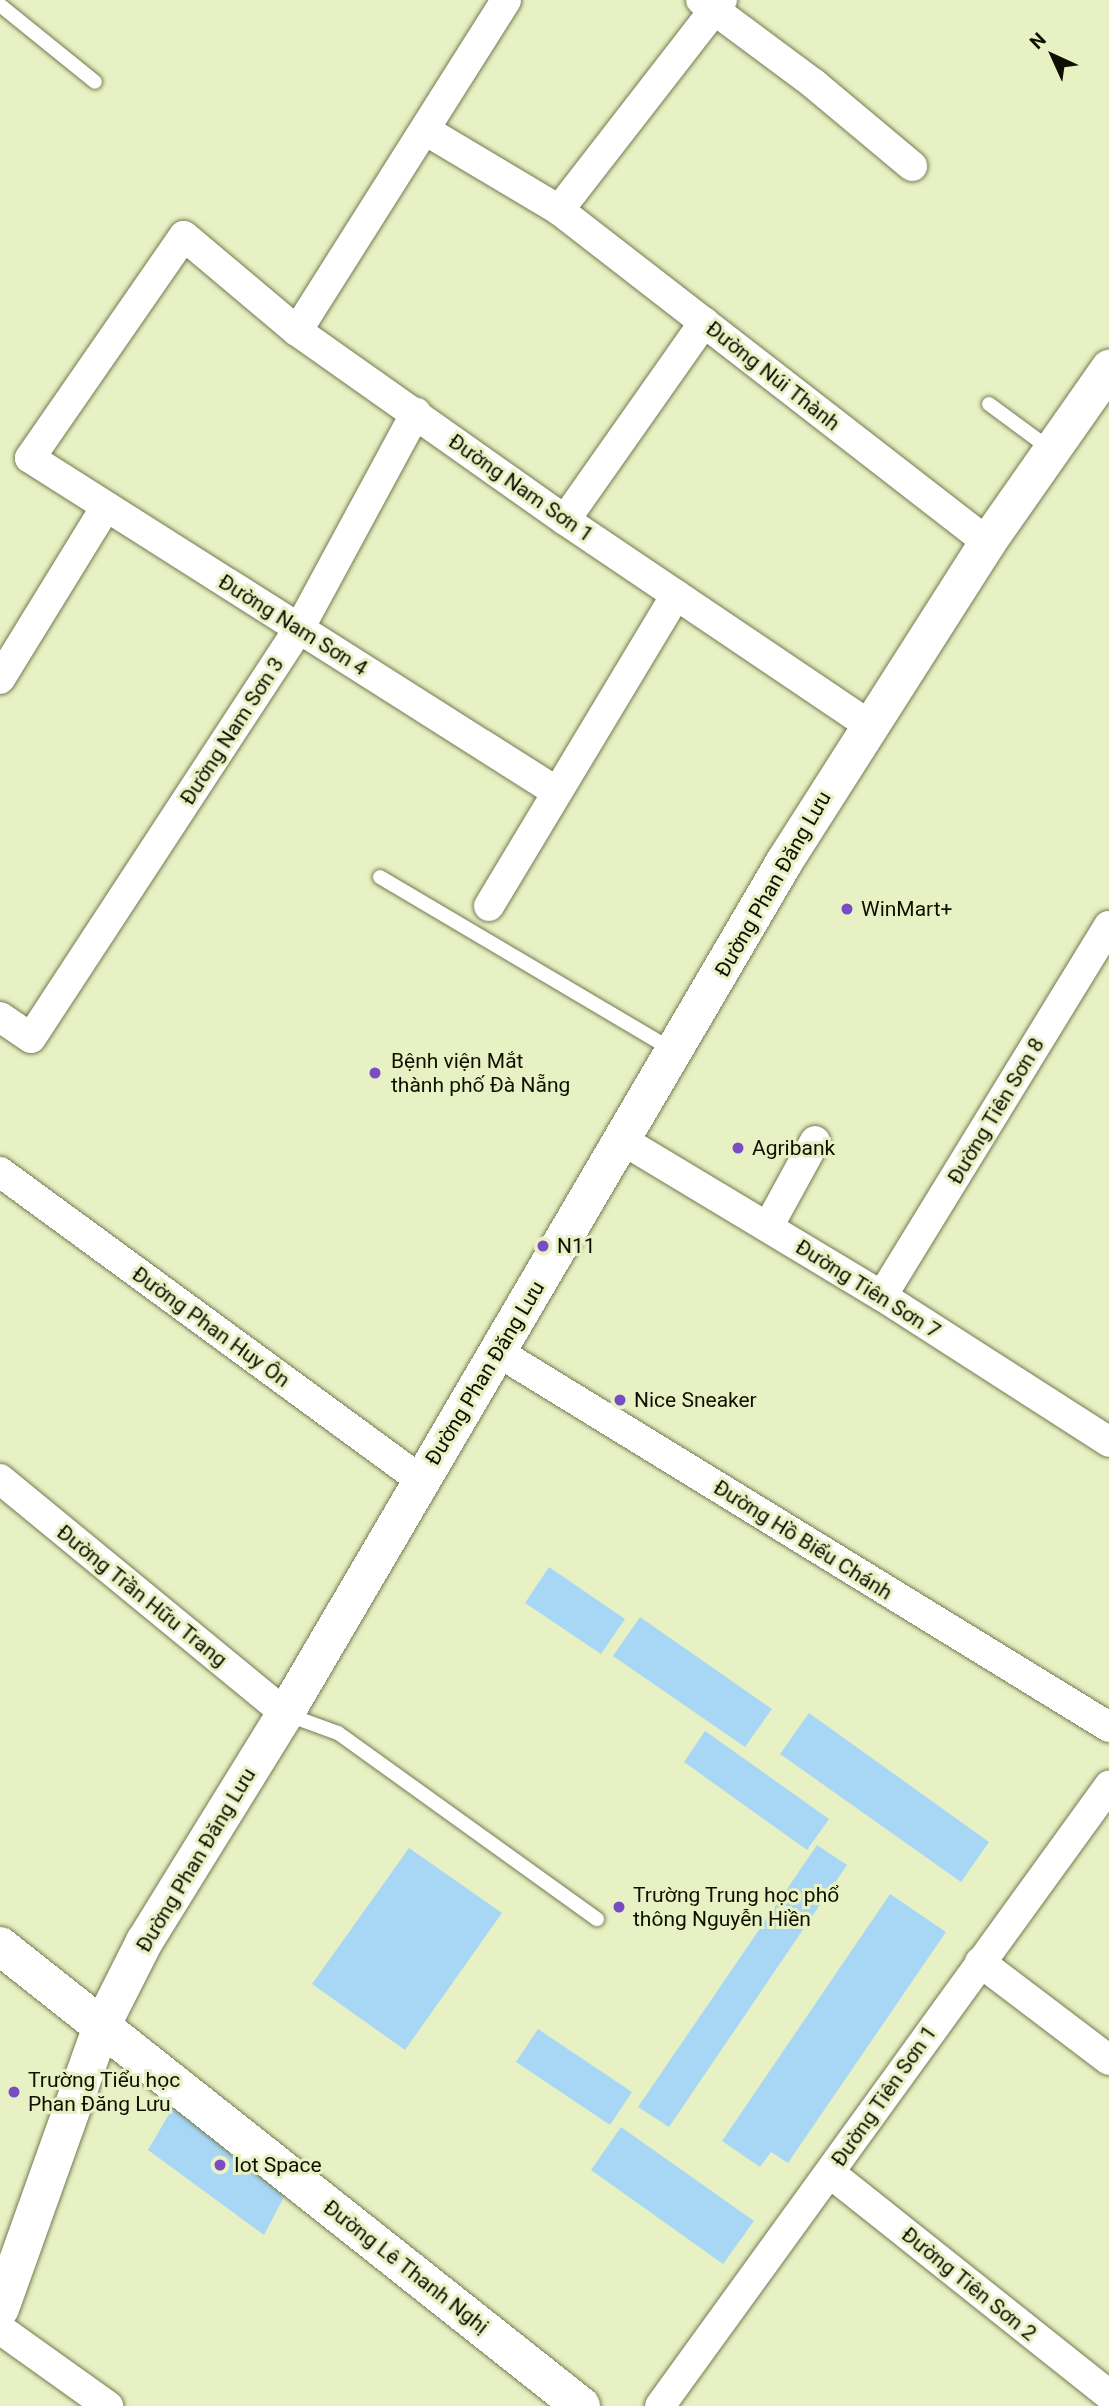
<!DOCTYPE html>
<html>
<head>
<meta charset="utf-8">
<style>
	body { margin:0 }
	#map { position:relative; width:1109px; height:2406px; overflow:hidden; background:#e8f1c3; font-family:Roboto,sans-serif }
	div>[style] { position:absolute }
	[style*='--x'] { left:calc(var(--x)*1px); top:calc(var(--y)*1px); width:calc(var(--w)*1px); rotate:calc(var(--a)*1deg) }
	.building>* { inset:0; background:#a8d7f6 }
	.roads { filter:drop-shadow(0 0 2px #737b51) drop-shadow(0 0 2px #737b51) }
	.service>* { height:14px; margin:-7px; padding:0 7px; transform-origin:7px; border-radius:7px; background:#fff }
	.minor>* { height:30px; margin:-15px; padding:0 15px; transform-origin:15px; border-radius:15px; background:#fff }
	.tertiary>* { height:37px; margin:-18.5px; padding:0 18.5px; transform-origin:18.5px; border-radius:18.5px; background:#fff }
	.secondary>* { height:38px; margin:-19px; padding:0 19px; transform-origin:19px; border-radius:19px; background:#fff }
	.dots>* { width:19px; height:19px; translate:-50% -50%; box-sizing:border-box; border:4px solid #e8f1c3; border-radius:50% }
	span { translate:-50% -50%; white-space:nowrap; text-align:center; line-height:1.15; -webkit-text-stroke:6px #e8f1c3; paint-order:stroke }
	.street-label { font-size:21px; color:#0e1002 }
	.poi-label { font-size:21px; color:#0e1002 }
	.left { translate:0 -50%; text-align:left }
	.north { position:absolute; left:1018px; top:21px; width:70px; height:70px; -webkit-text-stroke:5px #e8f1c3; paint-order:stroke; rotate:315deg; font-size:19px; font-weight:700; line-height:28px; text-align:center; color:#0e1002 }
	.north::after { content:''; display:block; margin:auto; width:24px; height:32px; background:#0e1002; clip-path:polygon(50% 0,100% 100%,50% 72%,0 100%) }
</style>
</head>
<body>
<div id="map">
	<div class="building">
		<i style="clip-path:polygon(549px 1567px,625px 1619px,601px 1654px,525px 1603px)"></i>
		<i style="clip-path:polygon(640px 1617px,772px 1709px,745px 1747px,613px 1656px)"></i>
		<i style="clip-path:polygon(809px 1713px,989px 1842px,961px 1882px,780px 1754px)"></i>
		<i style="clip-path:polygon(705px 1731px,829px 1819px,807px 1850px,684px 1762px)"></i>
		<i style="clip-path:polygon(817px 1845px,847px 1865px,669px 2127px,638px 2107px)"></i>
		<i style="clip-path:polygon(409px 1848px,502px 1913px,405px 2050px,312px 1984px)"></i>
		<i style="clip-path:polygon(890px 1894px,946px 1932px,788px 2163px,771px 2152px,760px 2167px,722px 2141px)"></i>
		<i style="clip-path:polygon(538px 2029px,632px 2092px,610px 2125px,516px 2062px)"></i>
		<i style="clip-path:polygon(179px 2097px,293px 2180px,264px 2235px,148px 2150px)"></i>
		<i style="clip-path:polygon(621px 2127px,754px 2221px,723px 2264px,591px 2170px)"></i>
	</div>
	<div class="roads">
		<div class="service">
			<i style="--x:0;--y:5;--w:122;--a:39"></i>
			<i style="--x:989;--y:404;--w:76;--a:36.4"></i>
			<i style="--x:380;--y:877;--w:338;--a:30.6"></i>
			<i style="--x:286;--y:1714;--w:55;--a:20.1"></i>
			<i style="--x:338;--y:1733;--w:319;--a:35.7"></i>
		</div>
		<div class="minor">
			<i style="--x:701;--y:0;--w:141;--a:36.6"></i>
			<i style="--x:814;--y:84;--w:128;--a:39.9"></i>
			<i style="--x:425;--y:130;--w:156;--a:30.8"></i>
			<i style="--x:559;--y:210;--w:542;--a:37.8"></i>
			<i style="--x:559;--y:210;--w:266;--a:-52.2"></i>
			<i style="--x:297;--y:331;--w:391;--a:-57.7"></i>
			<i style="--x:565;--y:520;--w:242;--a:-54.9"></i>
			<i style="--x:0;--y:679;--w:202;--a:-58.4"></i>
			<i style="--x:557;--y:792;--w:624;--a:-147.63"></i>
			<i style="--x:30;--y:458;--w:270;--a:-55.3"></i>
			<i style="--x:184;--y:236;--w:148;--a:40.1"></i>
			<i style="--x:297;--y:331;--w:328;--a:35.2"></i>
			<i style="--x:565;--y:520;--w:365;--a:34"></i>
			<i style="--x:489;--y:906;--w:363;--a:-59"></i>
			<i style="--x:0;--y:1017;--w:37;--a:34"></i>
			<i style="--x:31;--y:1038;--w:489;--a:-56.8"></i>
			<i style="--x:299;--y:629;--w:246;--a:-61.6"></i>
			<i style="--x:624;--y:1141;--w:301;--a:31"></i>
			<i style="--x:882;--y:1296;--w:270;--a:32.7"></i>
			<i style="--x:0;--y:1172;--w:523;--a:36.21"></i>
			<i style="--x:768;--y:1227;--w:98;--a:-61.3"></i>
			<i style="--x:882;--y:1296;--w:434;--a:-58.5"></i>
			<i style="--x:498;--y:1352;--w:717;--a:31.54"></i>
			<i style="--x:0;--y:1479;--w:369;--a:39.4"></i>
			<i style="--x:980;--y:1962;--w:162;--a:37.2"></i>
			<i style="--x:830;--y:2173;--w:357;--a:38.5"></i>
			<i style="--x:0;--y:2329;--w:133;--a:35.5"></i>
			<i style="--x:660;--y:2406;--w:766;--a:-54.09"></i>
		</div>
		<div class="tertiary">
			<i style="--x:0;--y:2308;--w:300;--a:-70.3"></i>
			<i style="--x:101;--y:2026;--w:95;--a:-63.2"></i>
			<i style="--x:144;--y:1941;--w:268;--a:-58.3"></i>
			<i style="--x:285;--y:1713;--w:987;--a:-59.64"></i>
			<i style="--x:784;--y:861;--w:378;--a:-57.5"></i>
			<i style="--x:987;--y:542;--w:213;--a:-55"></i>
		</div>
		<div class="secondary">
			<i style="--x:0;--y:1946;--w:741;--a:38.37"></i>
		</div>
	</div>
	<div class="dots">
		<i style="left:847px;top:909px;background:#794cc4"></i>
		<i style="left:375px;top:1073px;background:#794cc4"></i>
		<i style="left:738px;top:1148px;background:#794cc4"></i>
		<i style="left:543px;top:1246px;background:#794cc4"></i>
		<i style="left:620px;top:1400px;background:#794cc4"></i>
		<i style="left:619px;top:1907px;background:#794cc4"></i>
		<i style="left:14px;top:2092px;background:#794cc4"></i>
		<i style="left:220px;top:2165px;background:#794cc4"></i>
	</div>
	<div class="street-label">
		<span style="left:773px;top:376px;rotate:38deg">Đường Núi Thành</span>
		<span style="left:521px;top:488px;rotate:35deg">Đường Nam Sơn 1</span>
		<span style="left:293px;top:625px;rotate:32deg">Đường Nam Sơn 4</span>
		<span style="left:232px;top:731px;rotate:-57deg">Đường Nam Sơn 3</span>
		<span style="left:773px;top:884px;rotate:-60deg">Đường Phan Đăng Lưu</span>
		<span style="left:996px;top:1111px;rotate:-59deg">Đường Tiên Sơn 8</span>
		<span style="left:868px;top:1289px;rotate:32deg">Đường Tiên Sơn 7</span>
		<span style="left:211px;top:1327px;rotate:36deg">Đường Phan Huy Ôn</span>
		<span style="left:485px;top:1373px;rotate:-59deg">Đường Phan Đăng Lưu</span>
		<span style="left:803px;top:1540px;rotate:32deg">Đường Hồ Biểu Chánh</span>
		<span style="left:142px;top:1596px;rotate:39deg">Đường Trần Hữu Trang</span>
		<span style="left:196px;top:1860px;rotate:-59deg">Đường Phan Đăng Lưu</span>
		<span style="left:884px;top:2096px;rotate:-55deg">Đường Tiên Sơn 1</span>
		<span style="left:406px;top:2267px;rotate:38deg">Đường Lê Thanh Nghị</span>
		<span style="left:969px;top:2284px;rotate:39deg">Đường Tiên Sơn 2</span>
	</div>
	<div class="poi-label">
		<span class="left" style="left:861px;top:909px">WinMart+</span>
		<span class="left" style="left:391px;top:1073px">Bệnh viện Mắt<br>thành phố Đà Nẵng</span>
		<span class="left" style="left:752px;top:1148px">Agribank</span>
		<span class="left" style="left:557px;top:1246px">N11</span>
		<span class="left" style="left:634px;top:1400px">Nice Sneaker</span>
		<span class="left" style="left:633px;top:1907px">Trường Trung học phổ<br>thông Nguyễn Hiền</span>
		<span class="left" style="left:28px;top:2092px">Trường Tiểu học<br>Phan Đăng Lưu</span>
		<span class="left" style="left:234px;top:2165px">Iot Space</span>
	</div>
	<div class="north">N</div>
</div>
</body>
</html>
